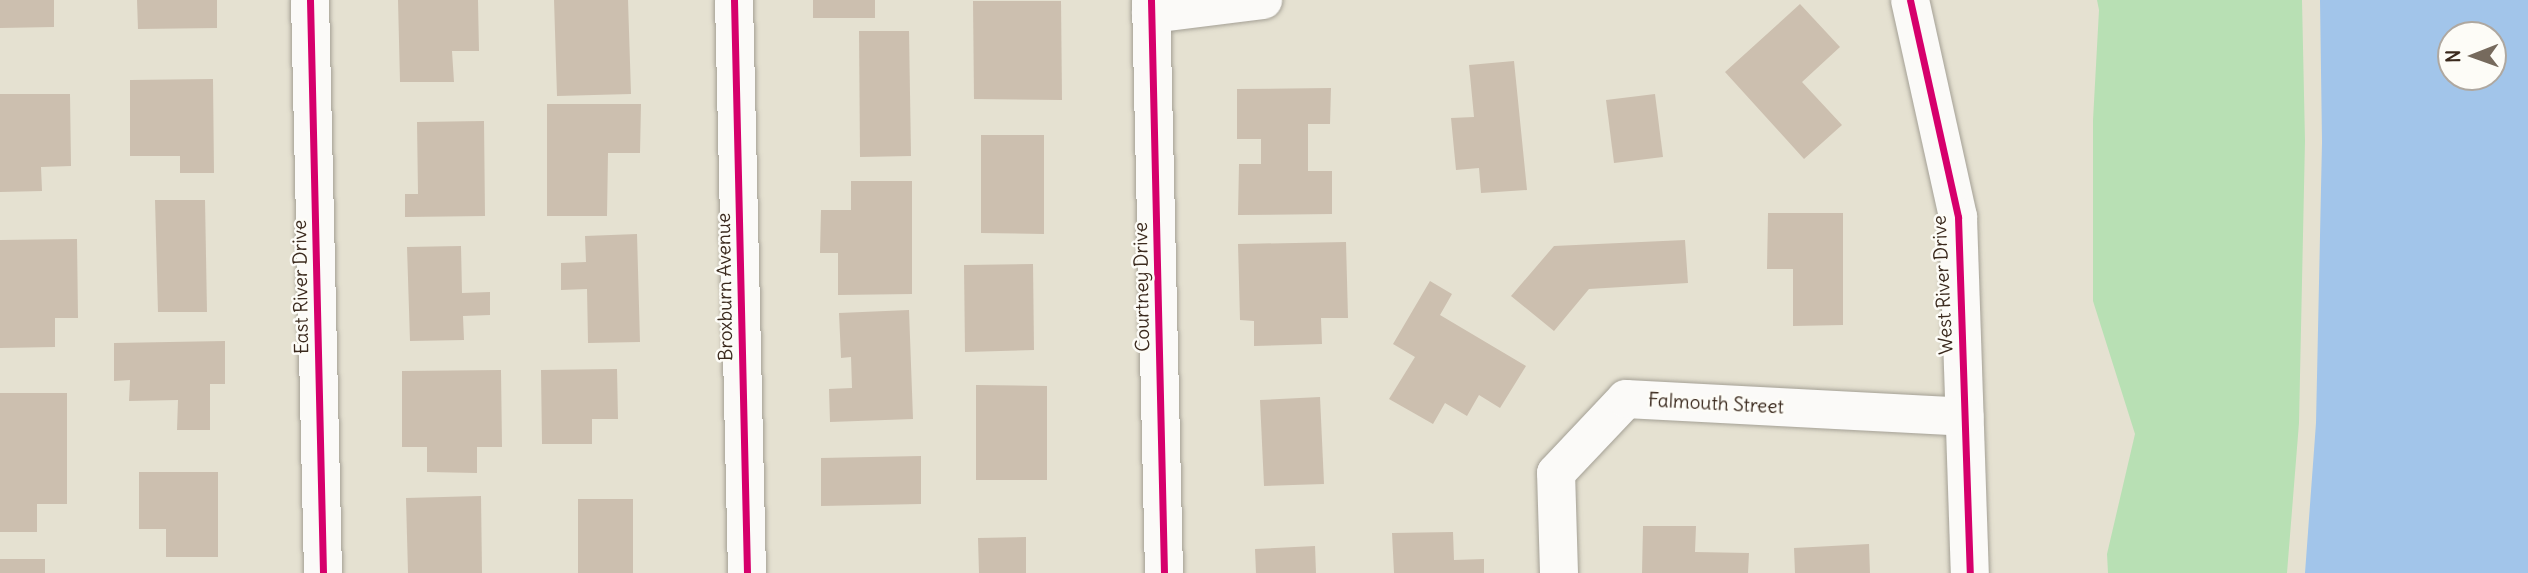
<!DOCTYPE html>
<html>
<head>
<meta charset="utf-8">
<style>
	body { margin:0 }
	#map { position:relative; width:2528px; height:573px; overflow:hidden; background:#e5e1d1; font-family:Delius,sans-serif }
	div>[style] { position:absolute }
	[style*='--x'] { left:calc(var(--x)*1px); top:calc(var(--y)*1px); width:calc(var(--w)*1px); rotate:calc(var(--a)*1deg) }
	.green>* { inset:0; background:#b8e0b4 }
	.water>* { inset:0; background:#a2c5ea }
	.building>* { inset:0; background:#ccbfaf }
	.roads { filter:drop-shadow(0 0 2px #a4a095) drop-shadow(0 0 2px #a4a095) }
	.minor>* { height:38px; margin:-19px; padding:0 19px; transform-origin:19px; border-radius:19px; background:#fbfaf8 }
	.cycleway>* { height:7px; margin:-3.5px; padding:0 3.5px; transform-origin:3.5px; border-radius:3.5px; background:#d6006c }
	span { translate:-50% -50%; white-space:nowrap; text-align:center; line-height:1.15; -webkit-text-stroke:5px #fdfcf7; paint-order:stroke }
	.street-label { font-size:19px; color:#3b2a1e }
	.north { position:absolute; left:2437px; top:21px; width:70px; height:70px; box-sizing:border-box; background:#fdfcf7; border:2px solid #afa8a0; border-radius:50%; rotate:269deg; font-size:19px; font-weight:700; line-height:28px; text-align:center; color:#3b2a1e }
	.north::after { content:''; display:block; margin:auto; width:24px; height:32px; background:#766a5d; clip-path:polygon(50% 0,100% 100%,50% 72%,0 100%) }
</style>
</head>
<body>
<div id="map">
	<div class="green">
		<i style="clip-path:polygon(2097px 0,2302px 0,2305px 141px,2299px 423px,2287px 573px,2108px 573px,2107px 554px,2135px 434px,2093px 301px,2093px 120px,2099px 10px)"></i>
	</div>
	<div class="water">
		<i style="clip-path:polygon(evenodd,2320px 0,2528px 0,2528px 573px,2305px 573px,2316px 423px,2322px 142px,2320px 0,2451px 35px,2493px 35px,2493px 77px,2451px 77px,2451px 35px)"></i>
	</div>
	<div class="building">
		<i style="clip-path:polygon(0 0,54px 0,54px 27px,0 28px)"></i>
		<i style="clip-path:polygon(137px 0,217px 0,217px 28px,138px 29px)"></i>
		<i style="clip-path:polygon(398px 0,478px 0,479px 51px,452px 51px,454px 82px,400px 82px)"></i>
		<i style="clip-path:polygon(554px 0,628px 0,631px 94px,557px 96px)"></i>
		<i style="clip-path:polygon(813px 0,875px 0,875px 18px,813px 18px)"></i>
		<i style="clip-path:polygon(973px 1px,1061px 1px,1062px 100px,974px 99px)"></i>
		<i style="clip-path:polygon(1800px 4px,1840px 47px,1802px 82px,1842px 125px,1804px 159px,1725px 72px)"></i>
		<i style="clip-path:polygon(859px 31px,909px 31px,911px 156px,860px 157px)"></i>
		<i style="clip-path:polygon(1514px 61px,1527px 190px,1481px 193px,1479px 168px,1456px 170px,1451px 118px,1474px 117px,1469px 65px)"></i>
		<i style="clip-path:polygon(213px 79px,214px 173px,180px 173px,180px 156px,130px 156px,130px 80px)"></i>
		<i style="clip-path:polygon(1331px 88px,1330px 124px,1308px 124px,1308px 171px,1332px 171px,1332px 214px,1238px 215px,1239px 164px,1261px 164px,1261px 139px,1237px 139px,1237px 89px)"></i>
		<i style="clip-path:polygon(0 94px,70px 94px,71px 166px,41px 167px,42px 191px,0 192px)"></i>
		<i style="clip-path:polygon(1655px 94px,1663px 157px,1614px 163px,1606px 100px)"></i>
		<i style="clip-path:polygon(547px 104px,641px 104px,640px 153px,608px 153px,607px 216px,547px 216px)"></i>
		<i style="clip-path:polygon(484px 121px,485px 216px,405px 217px,405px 194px,418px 194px,417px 122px)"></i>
		<i style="clip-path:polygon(981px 135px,1044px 135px,1044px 234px,981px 233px)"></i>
		<i style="clip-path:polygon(851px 181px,912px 181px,912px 294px,838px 295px,838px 253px,820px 253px,821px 210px,851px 210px)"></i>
		<i style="clip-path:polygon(155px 200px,205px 200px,207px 312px,158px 312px)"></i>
		<i style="clip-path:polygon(1768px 213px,1843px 213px,1843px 325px,1793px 326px,1793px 269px,1767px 269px)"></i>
		<i style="clip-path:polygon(637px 234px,640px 342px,588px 343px,587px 289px,561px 290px,561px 263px,586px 262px,585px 236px)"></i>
		<i style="clip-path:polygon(77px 239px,78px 318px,55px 318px,55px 347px,0 348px,0 240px)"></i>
		<i style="clip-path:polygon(1685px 240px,1688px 283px,1589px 289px,1554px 331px,1511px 296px,1554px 246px)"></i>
		<i style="clip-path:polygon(1346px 242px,1348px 318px,1321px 318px,1322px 344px,1254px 346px,1254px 321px,1240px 320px,1238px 244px)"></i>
		<i style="clip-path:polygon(461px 246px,462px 293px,490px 292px,490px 315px,463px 316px,464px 340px,410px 341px,407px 247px)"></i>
		<i style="clip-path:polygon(1033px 264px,1034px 350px,965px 352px,964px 265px)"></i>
		<i style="clip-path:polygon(1430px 281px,1452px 294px,1440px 315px,1526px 366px,1500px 408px,1479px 395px,1467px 416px,1445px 403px,1433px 424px,1389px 399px,1415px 357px,1393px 344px)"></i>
		<i style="clip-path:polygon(909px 310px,913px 419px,830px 422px,829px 389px,852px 388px,851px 357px,841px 358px,839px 313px)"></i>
		<i style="clip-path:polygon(225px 341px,225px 384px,210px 384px,210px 430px,177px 430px,178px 400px,129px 401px,130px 380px,114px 381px,114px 343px)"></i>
		<i style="clip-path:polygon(617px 369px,618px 419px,592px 419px,592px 444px,542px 444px,541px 370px)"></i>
		<i style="clip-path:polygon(501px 370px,502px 447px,477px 447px,477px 473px,427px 472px,427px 447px,402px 447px,402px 371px)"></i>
		<i style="clip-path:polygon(976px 385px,1047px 386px,1047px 480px,976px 480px)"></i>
		<i style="clip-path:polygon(0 393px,67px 393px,67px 504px,37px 504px,37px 532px,0 532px)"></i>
		<i style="clip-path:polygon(1320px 397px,1324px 484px,1264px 486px,1260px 400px)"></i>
		<i style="clip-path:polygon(921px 456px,921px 504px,821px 506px,821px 458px)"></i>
		<i style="clip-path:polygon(139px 472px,218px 472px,218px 557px,166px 557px,166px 529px,139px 529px)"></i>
		<i style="clip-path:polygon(481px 496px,482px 573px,408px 573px,406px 498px)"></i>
		<i style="clip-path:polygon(578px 499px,633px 499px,633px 573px,578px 573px)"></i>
		<i style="clip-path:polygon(1643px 526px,1696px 526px,1695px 552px,1749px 553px,1748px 573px,1642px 573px)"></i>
		<i style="clip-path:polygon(1453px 532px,1454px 560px,1484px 559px,1484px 573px,1394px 573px,1392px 533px)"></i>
		<i style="clip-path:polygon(1026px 537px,1026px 573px,979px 573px,978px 538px)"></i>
		<i style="clip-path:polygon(1869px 544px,1870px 573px,1795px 573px,1794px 548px)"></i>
		<i style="clip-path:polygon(1315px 546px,1316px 573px,1256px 573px,1255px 549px)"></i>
		<i style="clip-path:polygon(0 559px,45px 559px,45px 573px,0 573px)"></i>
	</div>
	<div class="roads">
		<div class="minor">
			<i style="--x:310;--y:0;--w:573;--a:88.7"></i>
			<i style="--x:734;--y:0;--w:573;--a:88.7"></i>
			<i style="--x:1151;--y:0;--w:573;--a:88.7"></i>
			<i style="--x:1910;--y:0;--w:222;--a:77.5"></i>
			<i style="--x:1958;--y:217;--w:356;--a:88.1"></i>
			<i style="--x:1151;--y:14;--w:113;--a:-7.1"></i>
			<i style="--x:1559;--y:573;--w:100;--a:-91.7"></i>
			<i style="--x:1556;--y:473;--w:102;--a:-46.6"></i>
			<i style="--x:1626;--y:399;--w:339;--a:3"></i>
		</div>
	</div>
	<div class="cycleway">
		<i style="--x:310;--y:0;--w:573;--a:88.7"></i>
		<i style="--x:734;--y:0;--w:573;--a:88.7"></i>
		<i style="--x:1151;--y:0;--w:573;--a:88.7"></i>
		<i style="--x:1910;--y:0;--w:222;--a:77.5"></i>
		<i style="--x:1958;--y:217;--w:356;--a:88.1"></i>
	</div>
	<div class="street-label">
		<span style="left:1943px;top:285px;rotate:-93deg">West River Drive</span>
		<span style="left:301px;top:287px;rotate:-91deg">East River Drive</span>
		<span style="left:725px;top:287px;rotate:-91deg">Broxburn Avenue</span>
		<span style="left:1142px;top:287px;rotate:-91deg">Courtney Drive</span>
		<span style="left:1716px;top:404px;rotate:3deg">Falmouth Street</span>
	</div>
	<div class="north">N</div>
</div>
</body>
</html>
